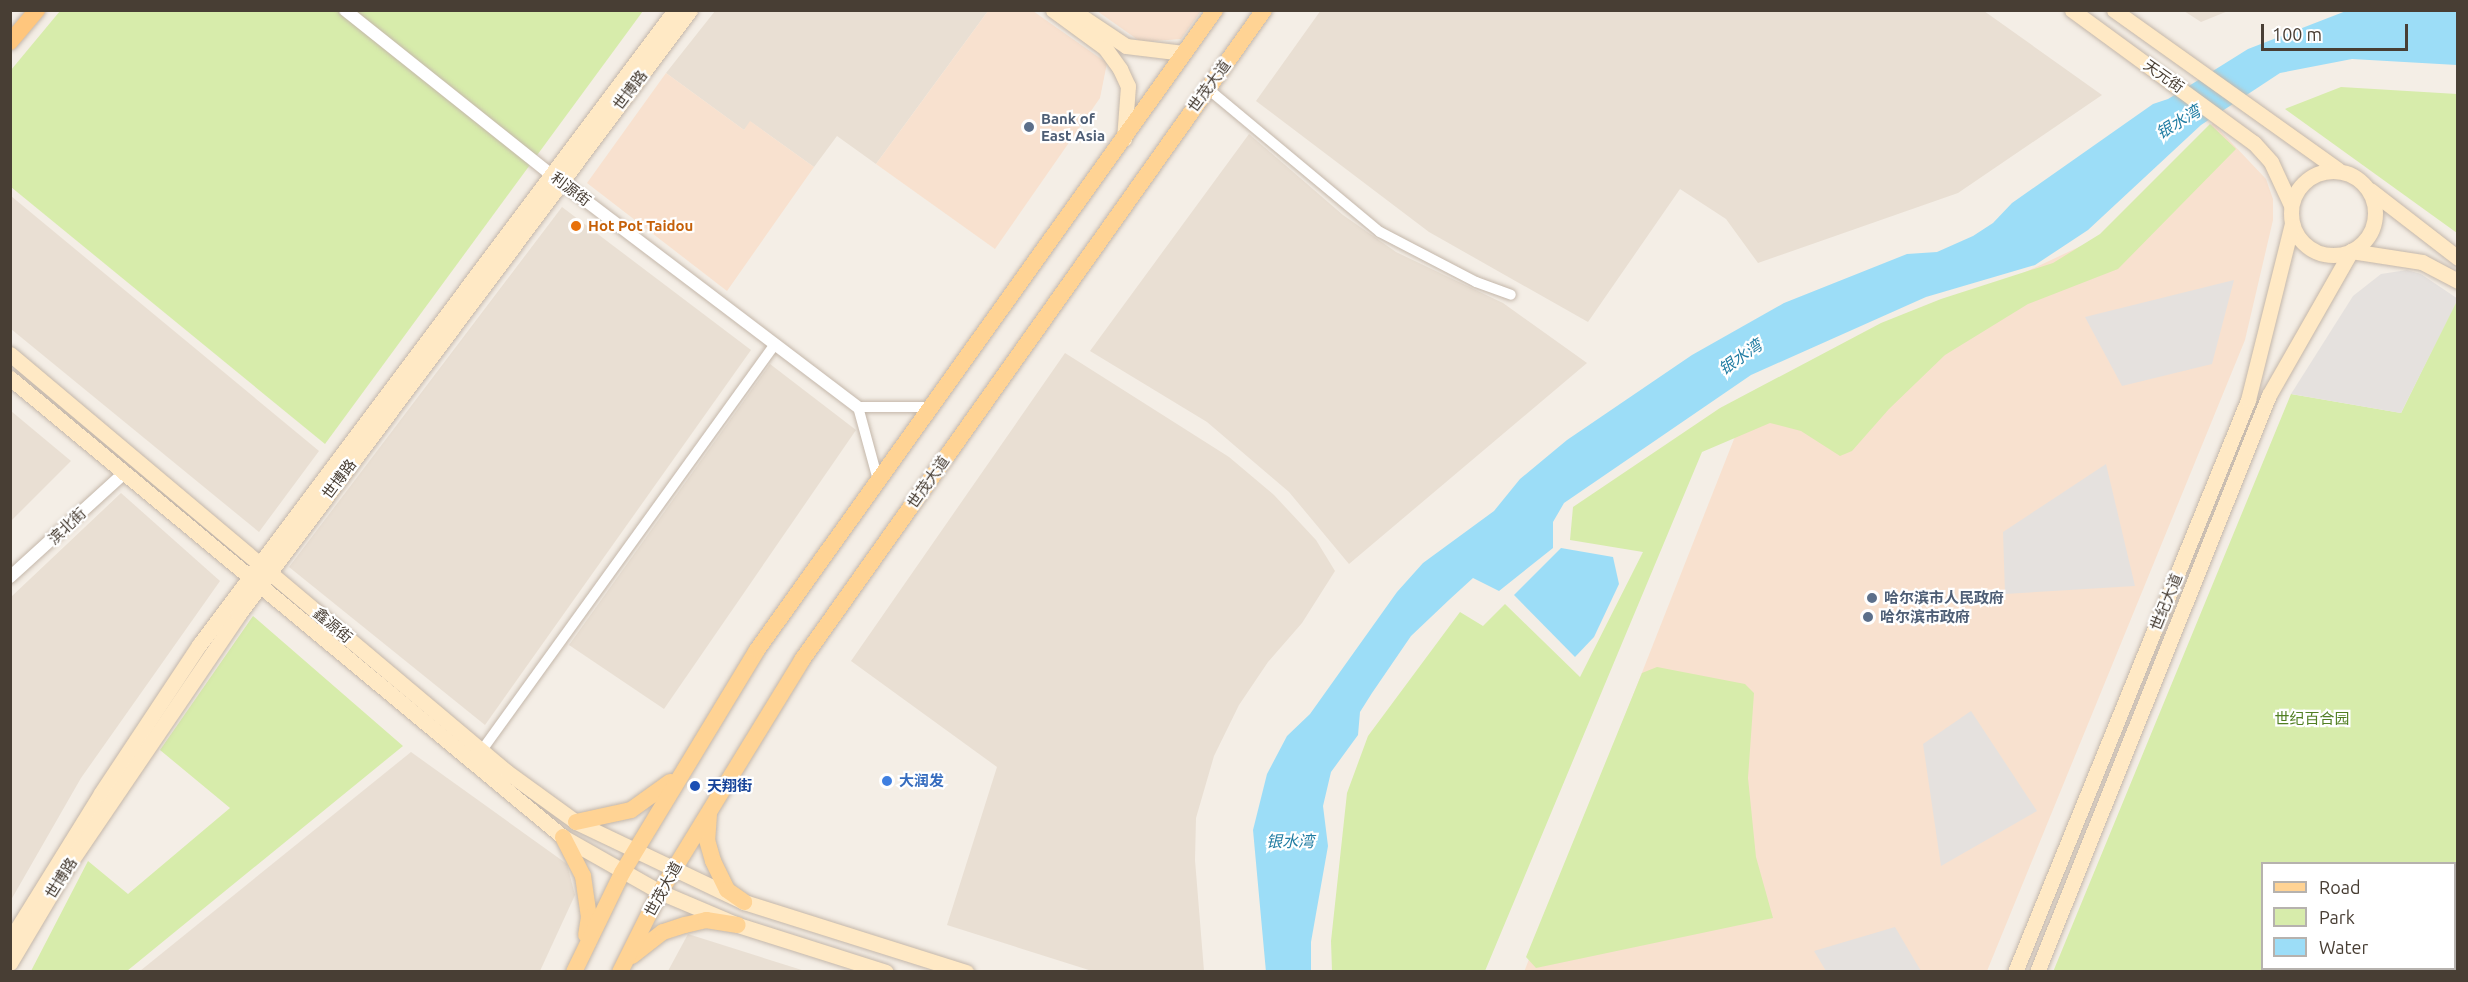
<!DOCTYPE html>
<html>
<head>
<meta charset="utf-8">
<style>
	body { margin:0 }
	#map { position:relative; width:2468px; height:982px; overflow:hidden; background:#f4eee6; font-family:Ubuntu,"Noto Sans SC",sans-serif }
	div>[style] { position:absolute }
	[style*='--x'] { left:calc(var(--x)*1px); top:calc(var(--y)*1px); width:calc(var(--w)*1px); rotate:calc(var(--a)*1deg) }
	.residential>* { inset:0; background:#e9dfd3 }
	.commercial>* { inset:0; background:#f8e1cf }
	.green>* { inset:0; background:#d7ecab }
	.parking>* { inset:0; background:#e5e1de }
	.water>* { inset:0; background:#9cddf7 }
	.roads { filter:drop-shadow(0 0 2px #c4b7aa) drop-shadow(0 0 2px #c4b7aa) }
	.minor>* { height:10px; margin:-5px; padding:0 5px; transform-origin:5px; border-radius:5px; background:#fff }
	.tertiary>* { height:12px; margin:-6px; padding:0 6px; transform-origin:6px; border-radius:6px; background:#fff }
	.secondary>* { height:15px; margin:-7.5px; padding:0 7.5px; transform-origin:7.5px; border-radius:7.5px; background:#ffe9c5 }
	.secondary>.ring { margin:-7.5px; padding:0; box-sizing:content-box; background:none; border:15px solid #ffe9c5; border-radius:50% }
	.primary>* { height:16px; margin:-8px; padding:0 8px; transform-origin:8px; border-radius:8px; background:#ffd394 }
	.trunk>* { height:16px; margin:-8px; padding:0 8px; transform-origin:8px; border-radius:8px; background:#ffc67d }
	.dots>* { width:16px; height:16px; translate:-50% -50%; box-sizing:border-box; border:3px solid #fff; border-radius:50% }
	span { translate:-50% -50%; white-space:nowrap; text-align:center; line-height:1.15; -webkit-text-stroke:4.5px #fff; paint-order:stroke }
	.street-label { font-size:15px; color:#483e34 }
	.service-label { font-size:15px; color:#4e5e75; font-weight:700 }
	.left { translate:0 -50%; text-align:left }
	.food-label { font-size:15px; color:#c56008; font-weight:700 }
	.park-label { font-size:15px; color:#517f22 }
	.shop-label { font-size:15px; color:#366cbe; font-weight:700 }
	.transit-label { font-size:15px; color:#164399; font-weight:700 }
	.water-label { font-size:16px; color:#217da3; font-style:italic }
	.frame { position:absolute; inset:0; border:12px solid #483e34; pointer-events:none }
	.legend { position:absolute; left:2261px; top:862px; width:195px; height:108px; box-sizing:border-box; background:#fff; border:2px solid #b6b2ae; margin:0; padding:8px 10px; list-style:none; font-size:18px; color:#483e34 }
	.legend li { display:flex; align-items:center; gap:12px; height:30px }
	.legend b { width:30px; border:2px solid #b6b2ae }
	.scale { position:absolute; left:2261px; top:24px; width:147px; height:27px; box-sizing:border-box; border:3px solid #483e34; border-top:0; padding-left:8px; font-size:18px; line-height:21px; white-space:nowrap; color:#483e34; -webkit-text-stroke:4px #fff; paint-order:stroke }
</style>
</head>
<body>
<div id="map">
	<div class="residential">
		<i style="clip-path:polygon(1321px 10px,1984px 11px,2102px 95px,1958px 193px,1758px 263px,1726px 219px,1680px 189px,1588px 322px,1429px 232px,1256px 101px)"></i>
		<i style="clip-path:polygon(715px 11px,988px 11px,876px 164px,837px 136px,814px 167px,751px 122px,744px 130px,666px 73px)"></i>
		<i style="clip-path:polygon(2184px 11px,2228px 11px,2201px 22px)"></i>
		<i style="clip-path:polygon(1249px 134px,1343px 215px,1396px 252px,1503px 303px,1587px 363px,1349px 564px,1289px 492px,1207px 422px,1090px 351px)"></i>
		<i style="clip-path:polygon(11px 196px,319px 451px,259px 532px,11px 329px)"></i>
		<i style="clip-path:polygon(562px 207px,751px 350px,485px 725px,289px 567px)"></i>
		<i style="clip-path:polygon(1065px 353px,1229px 457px,1274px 495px,1316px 540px,1335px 571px,1302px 623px,1268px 662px,1239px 705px,1214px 756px,1196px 818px,1195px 860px,1204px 971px,1092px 971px,947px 925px,997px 767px,851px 661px)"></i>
		<i style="clip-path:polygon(770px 364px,856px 430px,664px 709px,569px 645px)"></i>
		<i style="clip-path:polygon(11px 411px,71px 461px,11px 521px)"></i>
		<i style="clip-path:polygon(121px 493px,220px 581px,81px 778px,11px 900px,11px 597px)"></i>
		<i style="clip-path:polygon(411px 752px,567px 864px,575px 895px,540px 971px,140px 971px)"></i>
		<i style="clip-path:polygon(688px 934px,805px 971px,668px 971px)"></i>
	</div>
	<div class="commercial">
		<i style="clip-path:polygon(988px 11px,1033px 11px,1107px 63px,1100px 98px,995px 249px,876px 164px)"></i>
		<i style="clip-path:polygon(1097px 11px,1201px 11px,1181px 39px,1141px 42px)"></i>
		<i style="clip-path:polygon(666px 73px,744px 130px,750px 121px,814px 167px,727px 291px,587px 183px)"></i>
		<i style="clip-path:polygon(2213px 123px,2266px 179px,2273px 199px,2273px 220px,2245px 340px,1987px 971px,1524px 972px,1749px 401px,2096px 239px)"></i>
	</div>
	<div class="green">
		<i style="clip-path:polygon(60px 11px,643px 11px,325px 444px,11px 187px,11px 70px)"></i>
		<i style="clip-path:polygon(2341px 87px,2457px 94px,2457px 233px,2285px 109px)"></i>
		<i style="clip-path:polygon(2210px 124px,2236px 149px,2118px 269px,2028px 304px,1945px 355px,1889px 409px,1852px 451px,1840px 456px,1801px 431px,1770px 423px,1702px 452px,1485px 971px,1332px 971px,1331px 941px,1347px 793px,1368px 736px,1460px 612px,1483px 626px,1505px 604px,1580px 677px,1643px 552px,1570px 540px,1573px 507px,1720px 408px,1881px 323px,1941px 299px,2053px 263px,2100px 234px)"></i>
		<i style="clip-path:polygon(evenodd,2457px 299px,2457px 971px,2053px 972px,2291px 394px,2401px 413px,2457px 299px,2262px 864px,2454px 864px,2454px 968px,2262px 968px,2262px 864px)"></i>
		<i style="clip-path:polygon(253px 616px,403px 746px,127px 971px,31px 971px,88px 861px,128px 894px,230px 808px,160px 750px)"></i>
		<i style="clip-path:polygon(1657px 667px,1745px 684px,1754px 693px,1748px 778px,1756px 857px,1773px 918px,1536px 968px,1526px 957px,1642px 673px)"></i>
	</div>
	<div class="parking">
		<i style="clip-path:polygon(2407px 270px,2421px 274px,2458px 299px,2401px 413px,2291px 394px,2353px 296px,2381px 274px)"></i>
		<i style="clip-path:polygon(2234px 280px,2212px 364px,2122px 386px,2085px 317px)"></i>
		<i style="clip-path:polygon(2106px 464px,2135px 586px,2005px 594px,2003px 532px)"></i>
		<i style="clip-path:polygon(1971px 711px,2037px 811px,1941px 866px,1923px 744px)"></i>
		<i style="clip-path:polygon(1895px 927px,1921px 971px,1826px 971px,1814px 951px)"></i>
	</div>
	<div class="water">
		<i style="clip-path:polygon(2346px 11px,2457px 11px,2457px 65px,2352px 59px,2280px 73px,2201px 125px,2088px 230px,2035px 265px,1926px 297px,1751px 375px,1564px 503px,1553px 522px,1553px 548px,1499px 591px,1473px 578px,1450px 599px,1411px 636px,1372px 693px,1360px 712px,1358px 735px,1331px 772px,1323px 806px,1328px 846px,1311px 942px,1311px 971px,1266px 972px,1253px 830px,1267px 774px,1287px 736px,1310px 714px,1397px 592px,1423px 563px,1494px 511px,1520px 479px,1567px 440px,1692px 355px,1784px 303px,1907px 254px,1937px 252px,1973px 236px,1993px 223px,2012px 203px,2153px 104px,2168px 99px,2248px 49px)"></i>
		<i style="clip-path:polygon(1561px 548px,1613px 557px,1619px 584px,1594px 637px,1575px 657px,1514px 595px)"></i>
	</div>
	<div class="roads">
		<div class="minor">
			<i style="--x:1207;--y:88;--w:225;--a:39.8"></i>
			<i style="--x:1380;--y:232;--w:108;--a:27.5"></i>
			<i style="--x:1476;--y:282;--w:37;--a:20"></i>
			<i style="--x:878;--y:480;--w:76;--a:-105.3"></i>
			<i style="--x:858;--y:407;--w:72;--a:0"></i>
			<i style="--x:482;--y:750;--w:501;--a:-54.18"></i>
		</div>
		<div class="tertiary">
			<i style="--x:345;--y:10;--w:265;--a:38.6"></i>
			<i style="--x:552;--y:175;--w:384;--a:37.2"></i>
			<i style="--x:10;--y:577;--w:153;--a:-42.3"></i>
		</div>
		<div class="secondary">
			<i style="--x:1053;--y:10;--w:64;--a:36.2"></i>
			<i style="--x:1105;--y:48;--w:26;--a:54"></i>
			<i style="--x:1120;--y:69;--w:19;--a:65"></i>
			<i style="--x:1128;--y:86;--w:53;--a:94.3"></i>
			<i style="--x:1072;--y:10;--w:65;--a:33.7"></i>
			<i style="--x:1126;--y:46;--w:58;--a:6.9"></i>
			<i style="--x:2072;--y:10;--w:225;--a:36.2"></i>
			<i style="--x:2254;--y:143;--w:25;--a:48"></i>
			<i style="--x:2271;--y:162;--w:47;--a:65.1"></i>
			<i style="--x:2114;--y:10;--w:275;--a:35.5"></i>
			<i class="ring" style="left:2291px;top:171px;width:69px;height:69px"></i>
			<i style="--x:2370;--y:190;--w:111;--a:37.7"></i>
			<i style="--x:10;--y:354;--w:649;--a:40.07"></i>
			<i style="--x:507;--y:772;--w:85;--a:35.9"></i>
			<i style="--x:576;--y:822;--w:186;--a:25.5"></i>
			<i style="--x:744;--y:902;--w:233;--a:17.5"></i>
			<i style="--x:10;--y:378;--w:719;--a:39.69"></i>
			<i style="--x:563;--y:837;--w:112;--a:29.6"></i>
			<i style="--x:660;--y:892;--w:85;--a:22.9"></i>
			<i style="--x:738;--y:925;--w:155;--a:17.6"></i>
			<i style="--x:10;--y:940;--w:173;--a:-58.2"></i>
			<i style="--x:101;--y:793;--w:178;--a:-56.5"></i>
			<i style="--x:199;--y:645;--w:794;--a:-53.14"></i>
			<i style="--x:10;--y:963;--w:112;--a:-59.3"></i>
			<i style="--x:67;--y:867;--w:305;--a:-55.8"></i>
			<i style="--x:238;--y:615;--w:755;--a:-53.24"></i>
			<i style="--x:2015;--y:972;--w:618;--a:-67.84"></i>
			<i style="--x:2248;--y:400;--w:181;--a:-76"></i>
			<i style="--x:2037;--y:972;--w:622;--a:-68.1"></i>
			<i style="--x:2269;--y:395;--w:166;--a:-60.3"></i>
			<i style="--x:2351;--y:251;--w:72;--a:8.8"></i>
			<i style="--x:2422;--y:262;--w:41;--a:27.8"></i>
		</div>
		<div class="primary">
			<i style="--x:709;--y:814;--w:26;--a:94"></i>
			<i style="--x:707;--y:840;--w:22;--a:74"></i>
			<i style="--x:713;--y:861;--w:32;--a:64"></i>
			<i style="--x:727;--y:890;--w:21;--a:35"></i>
			<i style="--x:576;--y:822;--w:56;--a:-12.3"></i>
			<i style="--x:631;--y:810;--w:48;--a:-35.7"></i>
			<i style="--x:563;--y:837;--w:44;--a:62.9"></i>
			<i style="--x:583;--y:876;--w:41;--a:81.7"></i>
			<i style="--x:589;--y:917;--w:18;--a:99"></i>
			<i style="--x:632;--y:956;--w:39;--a:-38"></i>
			<i style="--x:663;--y:932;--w:23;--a:-18"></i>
			<i style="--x:685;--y:925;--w:22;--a:-13"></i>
			<i style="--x:706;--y:920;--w:32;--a:9"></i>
			<i style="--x:574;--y:972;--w:110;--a:-64.1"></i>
			<i style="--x:622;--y:873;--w:261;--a:-58.8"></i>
			<i style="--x:757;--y:650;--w:787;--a:-54.41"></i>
			<i style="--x:620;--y:972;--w:89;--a:-63.4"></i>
			<i style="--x:660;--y:892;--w:272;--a:-58.5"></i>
			<i style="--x:802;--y:660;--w:797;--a:-54.6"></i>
		</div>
		<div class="trunk">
			<i style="--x:10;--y:42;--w:42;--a:-49.8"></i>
		</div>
	</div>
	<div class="dots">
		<i style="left:1029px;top:127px;background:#5c6f8a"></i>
		<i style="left:576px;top:226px;background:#e8710a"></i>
		<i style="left:1872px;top:598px;background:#5c6f8a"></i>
		<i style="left:1868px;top:617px;background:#5c6f8a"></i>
		<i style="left:887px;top:781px;background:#3f7fe0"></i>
		<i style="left:695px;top:786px;background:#1a4fb4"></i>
	</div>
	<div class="street-label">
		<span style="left:2164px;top:76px;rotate:35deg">天元街</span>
		<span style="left:1209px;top:86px;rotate:-54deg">世茂大道</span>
		<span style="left:630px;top:90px;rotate:-53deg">世博路</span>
		<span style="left:571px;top:189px;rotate:37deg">利源街</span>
		<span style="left:339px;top:479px;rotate:-53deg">世博路</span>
		<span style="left:928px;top:482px;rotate:-55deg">世茂大道</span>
		<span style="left:67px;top:526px;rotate:-43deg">滨北街</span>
		<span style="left:2166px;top:602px;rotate:-68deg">世纪大道</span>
		<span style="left:333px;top:625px;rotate:40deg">鑫源街</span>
		<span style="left:61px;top:878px;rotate:-58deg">世博路</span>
		<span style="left:663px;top:889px;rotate:-61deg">世茂大道</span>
	</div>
	<div class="service-label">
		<span class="left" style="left:1041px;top:127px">Bank of<br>East Asia</span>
		<span class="left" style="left:1884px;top:598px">哈尔滨市人民政府</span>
		<span class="left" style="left:1880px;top:617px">哈尔滨市政府</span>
	</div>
	<div class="food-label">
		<span class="left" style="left:588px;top:226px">Hot Pot Taidou</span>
	</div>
	<div class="park-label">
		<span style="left:2312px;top:719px">世纪百合园</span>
	</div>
	<div class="shop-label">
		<span class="left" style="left:899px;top:781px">大润发</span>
	</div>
	<div class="transit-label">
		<span class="left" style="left:707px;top:786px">天翔街</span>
	</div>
	<div class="water-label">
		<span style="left:2178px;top:122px;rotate:-31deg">银水湾</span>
		<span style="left:1740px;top:357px;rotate:-35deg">银水湾</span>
		<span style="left:1290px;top:841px">银水湾</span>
	</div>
	<div class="frame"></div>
	<ul class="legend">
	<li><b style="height:8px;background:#ffd394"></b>Road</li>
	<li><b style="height:16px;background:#d7ecab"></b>Park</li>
	<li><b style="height:16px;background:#9cddf7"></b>Water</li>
	</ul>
	<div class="scale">100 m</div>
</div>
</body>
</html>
